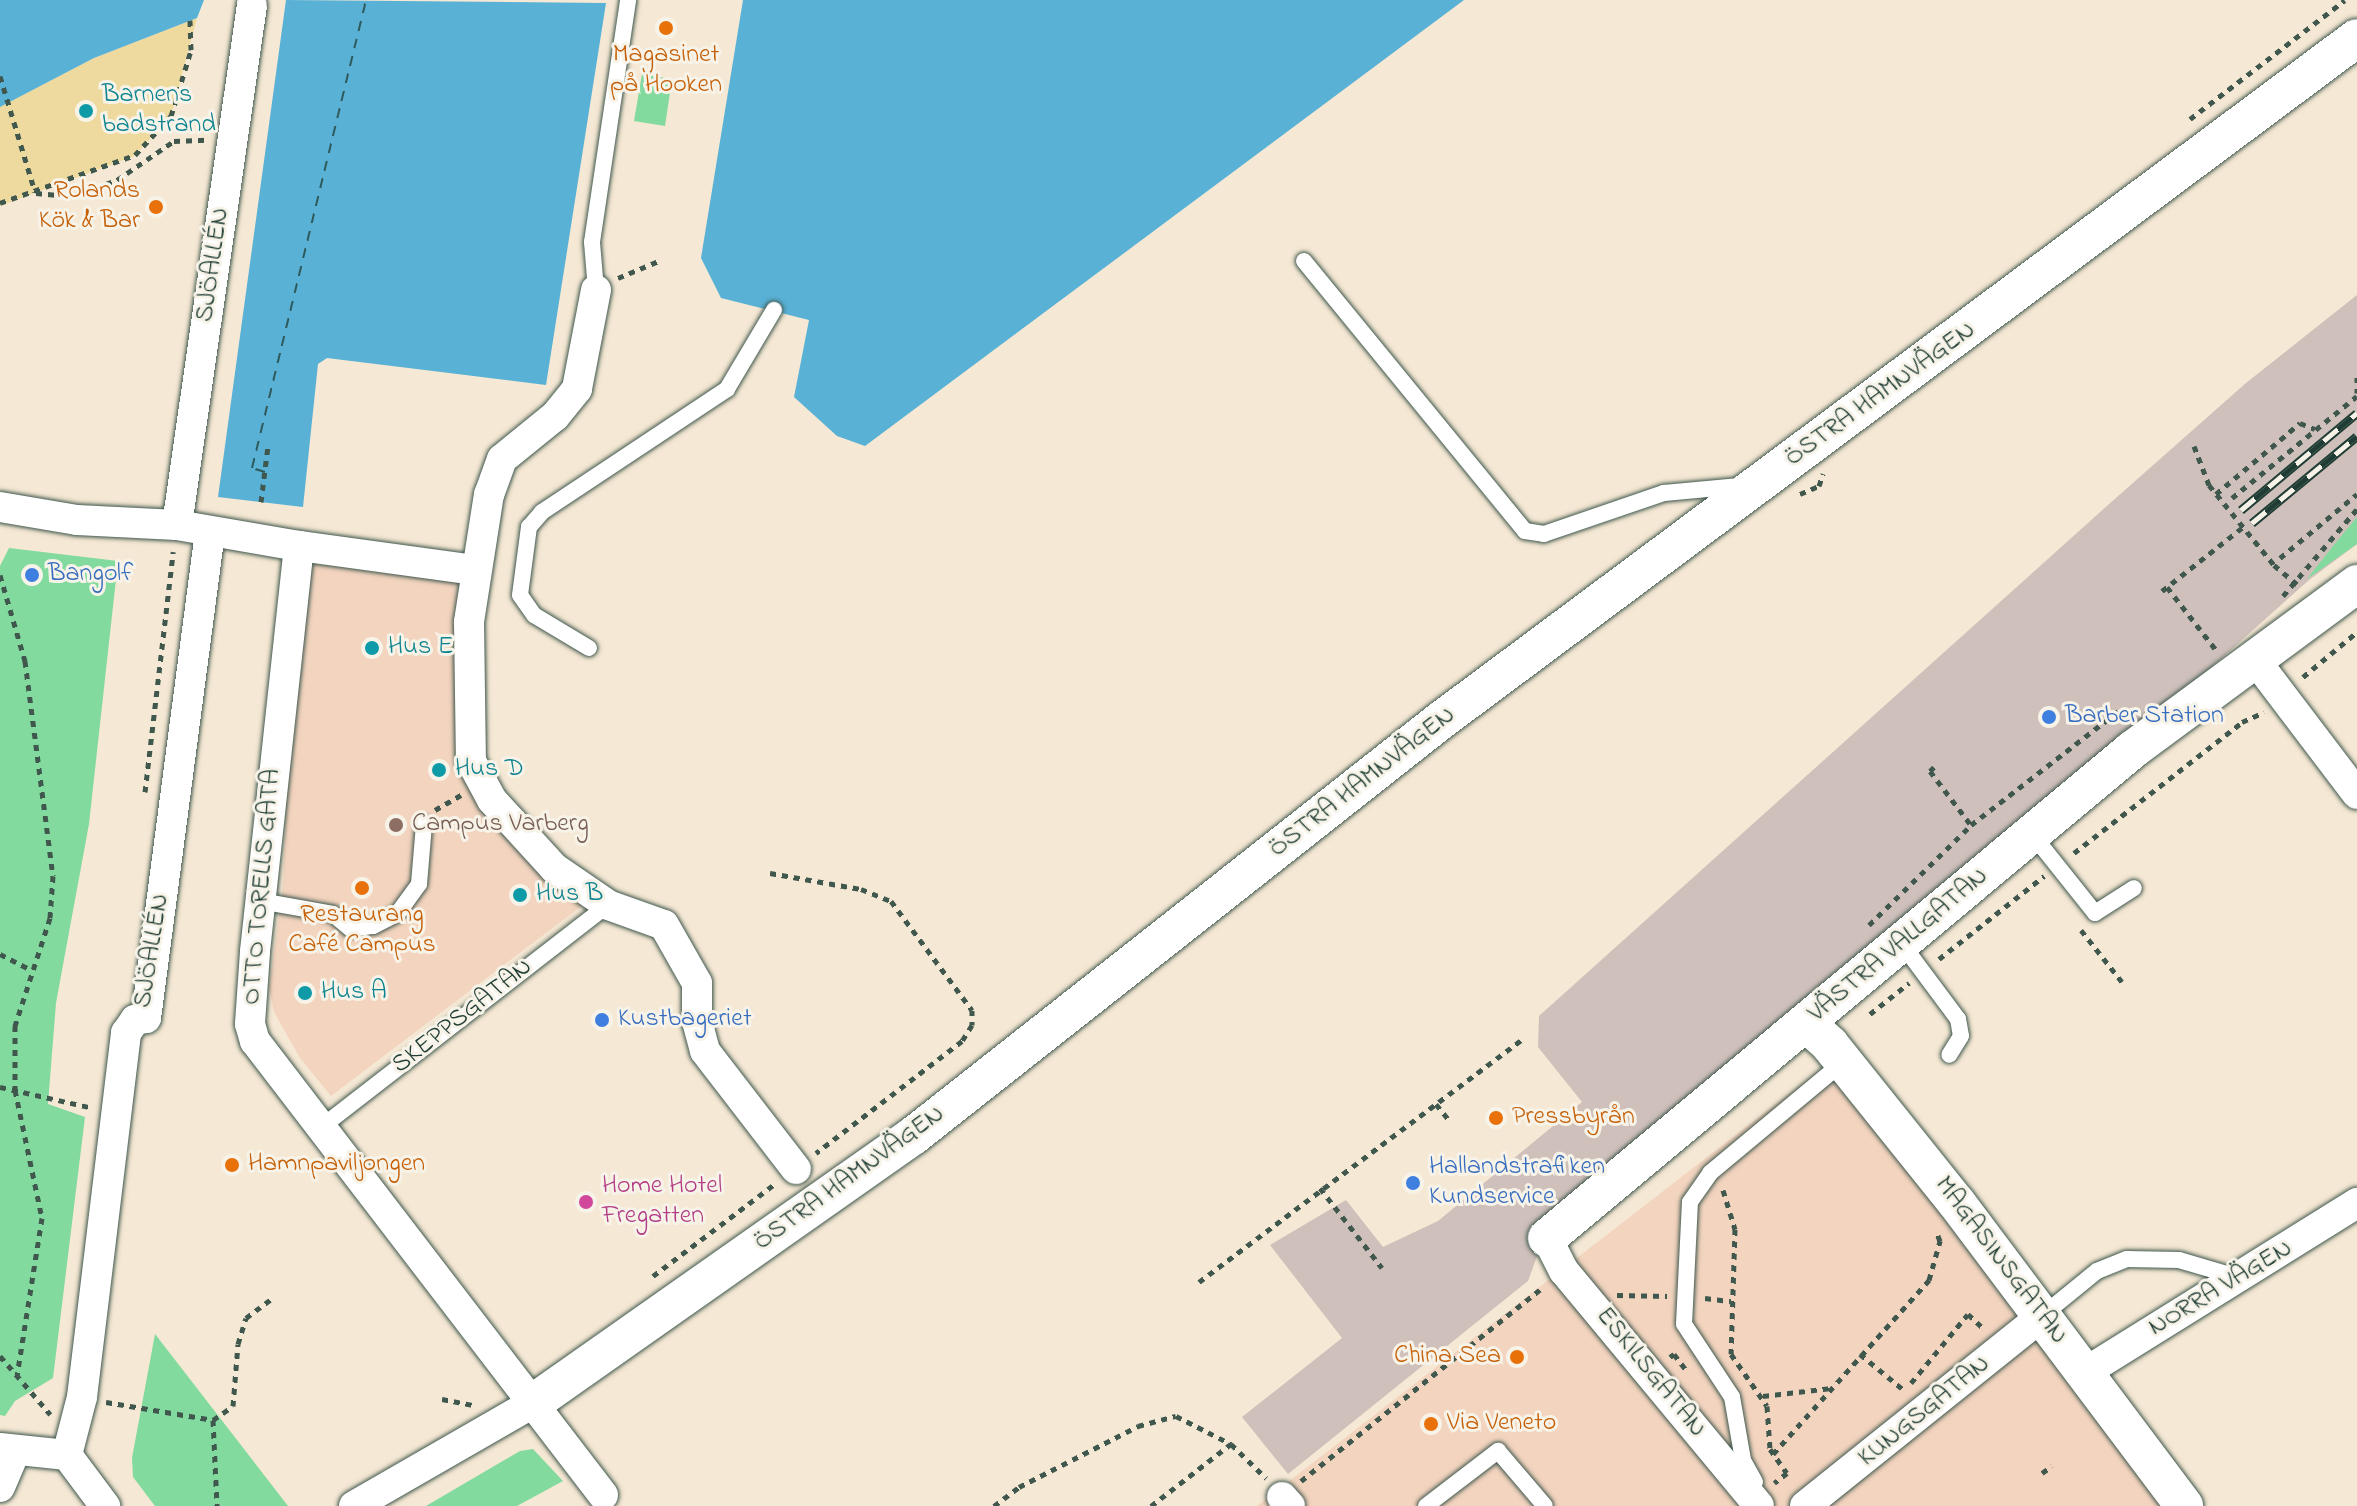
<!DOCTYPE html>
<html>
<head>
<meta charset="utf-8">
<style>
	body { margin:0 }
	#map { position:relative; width:2357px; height:1506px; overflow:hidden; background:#f5e8d4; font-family:"Indie Flower",sans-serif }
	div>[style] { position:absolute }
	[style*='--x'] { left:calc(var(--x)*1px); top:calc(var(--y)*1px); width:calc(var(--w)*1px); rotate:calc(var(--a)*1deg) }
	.built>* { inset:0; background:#f3d4bf }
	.industrial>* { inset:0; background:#cfc0bb }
	.green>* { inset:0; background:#83da9e }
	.sand>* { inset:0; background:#eeda9e }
	.water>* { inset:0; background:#59b1d6 }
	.ferry>* { height:2px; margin-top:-1px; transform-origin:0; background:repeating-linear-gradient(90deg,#2e5a5c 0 10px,transparent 0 18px) }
	.path>* { height:5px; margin-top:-2.5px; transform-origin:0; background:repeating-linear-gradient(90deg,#3f574c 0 6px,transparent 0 12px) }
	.roads { filter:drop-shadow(0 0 2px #3f574c) drop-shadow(0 0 2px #3f574c) }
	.service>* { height:16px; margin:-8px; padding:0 8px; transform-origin:8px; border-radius:8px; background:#fff }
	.minor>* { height:30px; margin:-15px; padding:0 15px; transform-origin:15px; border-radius:15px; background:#fff }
	.tertiary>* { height:38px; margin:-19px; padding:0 19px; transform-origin:19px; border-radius:19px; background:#fff }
	.rail>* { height:9px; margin-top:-4.5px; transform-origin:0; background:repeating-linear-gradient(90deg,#f7f3e8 0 18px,#1f3d34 0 36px); box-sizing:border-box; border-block:2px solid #1f3d34 }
	.dots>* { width:22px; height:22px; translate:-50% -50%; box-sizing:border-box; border:4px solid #f7f3e8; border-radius:50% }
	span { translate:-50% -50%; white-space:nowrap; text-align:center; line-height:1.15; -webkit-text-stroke:6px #f7f3e8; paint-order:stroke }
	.food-label { font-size:26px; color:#c56008 }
	.right { translate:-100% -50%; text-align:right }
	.left { translate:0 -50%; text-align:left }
	.culture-label { font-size:26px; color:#0d838f }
	.street-label { font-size:26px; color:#1f3d34 }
	.shop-label { font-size:26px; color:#366cbe }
	.education-label { font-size:26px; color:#785e54 }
	.hotel-label { font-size:26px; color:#b23c85 }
</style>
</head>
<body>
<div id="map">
	<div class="built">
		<i style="clip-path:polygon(309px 558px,463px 578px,464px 752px,587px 902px,331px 1096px,300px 1058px,274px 1012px,269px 988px,283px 886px,286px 802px)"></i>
		<i style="clip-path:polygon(1844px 1051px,2194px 1506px,1257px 1506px)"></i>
	</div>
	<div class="industrial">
		<i style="clip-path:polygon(2357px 295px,2357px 544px,2309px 580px,2187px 689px,1547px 1229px,1528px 1281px,1288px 1474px,1242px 1417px,1342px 1338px,1270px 1245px,1346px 1200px,1383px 1247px,1438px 1221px,1582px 1102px,1538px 1047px,1539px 1016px,2108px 505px,2246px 383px)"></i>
	</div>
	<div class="green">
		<i style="clip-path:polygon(642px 74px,672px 79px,665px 126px,634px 121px)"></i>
		<i style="clip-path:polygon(2357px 517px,2357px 544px,2307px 579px,2333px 546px)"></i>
		<i style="clip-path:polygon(9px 548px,118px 561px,89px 824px,56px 1003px,48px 1104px,85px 1117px,53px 1378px,15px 1401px,5px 1416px,0 1415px,0 566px)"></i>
		<i style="clip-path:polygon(155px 1334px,288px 1506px,155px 1506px,133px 1477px,132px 1458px)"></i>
		<i style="clip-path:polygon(533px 1449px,563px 1481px,517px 1506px,426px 1506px,520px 1451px)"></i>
	</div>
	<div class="sand">
		<i style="clip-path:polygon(197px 18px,171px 116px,134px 156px,0 206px,0 107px,94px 58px)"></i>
	</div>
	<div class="water">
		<i style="clip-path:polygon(0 0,204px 0,197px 18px,94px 58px,0 107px)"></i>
		<i style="clip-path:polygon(286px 0,606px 3px,546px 385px,327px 358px,318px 364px,303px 507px,218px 497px)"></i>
		<i style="clip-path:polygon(743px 0,1464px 0,865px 446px,837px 436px,794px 397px,809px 320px,721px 298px,701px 258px)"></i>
	</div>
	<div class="ferry">
		<i style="--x:265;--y:472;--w:14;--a:-163"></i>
		<i style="--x:252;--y:468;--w:482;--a:-76.3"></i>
	</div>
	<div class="path">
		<i style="--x:0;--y:76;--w:121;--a:73.2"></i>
		<i style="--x:2190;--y:119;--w:195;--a:-37.5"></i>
		<i style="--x:36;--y:193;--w:36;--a:5"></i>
		<i style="--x:72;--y:196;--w:48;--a:-19.6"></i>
		<i style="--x:117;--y:180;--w:69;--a:-34.4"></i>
		<i style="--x:174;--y:141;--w:33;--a:-2"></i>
		<i style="--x:0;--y:203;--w:143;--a:-19.6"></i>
		<i style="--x:135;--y:155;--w:53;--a:-47.3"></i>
		<i style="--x:171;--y:116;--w:69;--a:-73.1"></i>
		<i style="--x:191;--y:50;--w:30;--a:-92"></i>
		<i style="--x:618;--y:278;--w:47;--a:-22.7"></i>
		<i style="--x:2357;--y:377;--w:16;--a:90"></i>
		<i style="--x:2194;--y:446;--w:42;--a:69"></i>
		<i style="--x:2209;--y:485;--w:103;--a:50.9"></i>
		<i style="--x:2274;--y:565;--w:30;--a:40"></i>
		<i style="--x:1800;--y:494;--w:21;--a:-23"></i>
		<i style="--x:1819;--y:486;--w:13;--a:-72"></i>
		<i style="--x:2216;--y:494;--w:110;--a:-40.2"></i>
		<i style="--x:2300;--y:423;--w:16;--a:22"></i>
		<i style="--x:2232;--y:498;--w:161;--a:-39.2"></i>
		<i style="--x:261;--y:502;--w:56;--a:-82.9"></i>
		<i style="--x:2280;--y:558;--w:100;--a:-39.7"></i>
		<i style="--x:0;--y:575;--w:90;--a:73.8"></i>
		<i style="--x:25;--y:661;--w:217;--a:82.6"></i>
		<i style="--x:53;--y:876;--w:42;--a:94.1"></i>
		<i style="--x:50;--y:918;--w:114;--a:108"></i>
		<i style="--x:15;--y:1026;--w:64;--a:90"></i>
		<i style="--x:15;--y:1090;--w:131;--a:78.1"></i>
		<i style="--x:42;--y:1218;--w:159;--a:99"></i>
		<i style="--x:2167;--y:587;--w:80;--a:52.1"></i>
		<i style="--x:2162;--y:591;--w:103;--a:-38.3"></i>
		<i style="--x:2283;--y:596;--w:114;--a:-49.6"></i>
		<i style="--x:2303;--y:677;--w:70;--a:-39.8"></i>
		<i style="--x:1934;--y:767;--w:6;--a:135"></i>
		<i style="--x:1930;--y:771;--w:68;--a:52.8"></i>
		<i style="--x:145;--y:792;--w:242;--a:-83.3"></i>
		<i style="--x:435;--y:810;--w:30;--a:-30"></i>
		<i style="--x:2074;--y:853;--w:213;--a:-37.9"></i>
		<i style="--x:2242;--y:722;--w:24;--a:-24"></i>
		<i style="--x:770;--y:873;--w:92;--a:10"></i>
		<i style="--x:861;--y:889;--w:32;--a:22"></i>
		<i style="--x:891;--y:901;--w:136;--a:53.4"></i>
		<i style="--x:972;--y:1010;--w:15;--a:90"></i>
		<i style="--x:972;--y:1025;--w:19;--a:122"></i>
		<i style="--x:962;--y:1041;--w:184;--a:142.5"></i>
		<i style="--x:1869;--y:925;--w:143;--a:-44.4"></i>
		<i style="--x:1971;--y:825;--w:188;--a:-37.7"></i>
		<i style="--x:2081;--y:930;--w:66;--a:51.7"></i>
		<i style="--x:0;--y:954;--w:34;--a:27"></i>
		<i style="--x:1939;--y:959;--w:134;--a:-38.3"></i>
		<i style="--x:1870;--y:1014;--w:50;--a:-38.5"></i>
		<i style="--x:0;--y:1087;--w:95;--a:12.7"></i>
		<i style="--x:1436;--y:1104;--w:19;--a:51"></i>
		<i style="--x:1320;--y:1188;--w:101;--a:52.2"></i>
		<i style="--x:1723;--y:1190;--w:41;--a:72.9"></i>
		<i style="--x:1735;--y:1229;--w:125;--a:91.8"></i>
		<i style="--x:1731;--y:1354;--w:63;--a:55.3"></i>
		<i style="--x:1767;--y:1406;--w:43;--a:86"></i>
		<i style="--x:1770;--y:1449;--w:29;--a:55"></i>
		<i style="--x:1787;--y:1473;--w:16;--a:142"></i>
		<i style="--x:653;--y:1276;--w:154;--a:-37.1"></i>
		<i style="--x:1199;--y:1282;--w:403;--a:-36.9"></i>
		<i style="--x:1617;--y:1295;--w:50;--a:1.1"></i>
		<i style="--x:1705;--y:1298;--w:26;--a:7"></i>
		<i style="--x:1860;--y:1354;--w:58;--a:39.4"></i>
		<i style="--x:0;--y:1356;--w:77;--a:49.2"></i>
		<i style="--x:1670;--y:1357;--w:5;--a:-37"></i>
		<i style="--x:1674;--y:1354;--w:21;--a:53"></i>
		<i style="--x:1911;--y:1383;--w:89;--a:-50.4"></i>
		<i style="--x:1968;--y:1314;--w:21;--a:43"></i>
		<i style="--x:1763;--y:1396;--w:69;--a:-6.6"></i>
		<i style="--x:442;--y:1399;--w:32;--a:11"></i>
		<i style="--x:106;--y:1402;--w:109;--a:9.5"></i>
		<i style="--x:213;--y:1420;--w:24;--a:-35"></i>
		<i style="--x:233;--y:1406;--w:62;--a:-85.4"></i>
		<i style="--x:238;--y:1344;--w:27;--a:-73"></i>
		<i style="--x:246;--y:1318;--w:35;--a:-37"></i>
		<i style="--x:213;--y:1420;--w:86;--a:87.3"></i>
		<i style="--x:1773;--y:1454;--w:234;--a:-48.1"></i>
		<i style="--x:1929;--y:1280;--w:41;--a:-74.2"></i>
		<i style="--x:1940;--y:1241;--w:9;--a:-111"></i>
		<i style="--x:2042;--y:1473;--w:12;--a:-35"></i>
		<i style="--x:1301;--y:1481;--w:310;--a:-38.7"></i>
		<i style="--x:994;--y:1506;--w:31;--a:-37"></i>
		<i style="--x:1019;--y:1487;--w:134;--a:-27.1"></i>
		<i style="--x:1138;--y:1426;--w:39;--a:-15"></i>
		<i style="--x:1176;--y:1416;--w:62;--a:27"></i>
		<i style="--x:1231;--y:1444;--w:49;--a:44.2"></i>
		<i style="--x:1151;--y:1506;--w:101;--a:-37.8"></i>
	</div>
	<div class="roads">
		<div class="service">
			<i style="--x:1304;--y:261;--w:349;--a:50.7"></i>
			<i style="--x:1525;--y:531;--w:19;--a:9"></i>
			<i style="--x:1544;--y:534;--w:127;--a:-18.9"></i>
			<i style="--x:1664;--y:493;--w:76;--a:-5.3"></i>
			<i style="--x:596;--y:290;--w:48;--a:-94.8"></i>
			<i style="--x:592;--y:242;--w:245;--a:-81.5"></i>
			<i style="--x:589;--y:648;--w:64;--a:-149"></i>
			<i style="--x:534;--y:615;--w:24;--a:-125"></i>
			<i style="--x:520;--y:595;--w:69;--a:-82.5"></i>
			<i style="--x:529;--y:527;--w:20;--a:-49"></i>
			<i style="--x:542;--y:512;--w:222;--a:-33.6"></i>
			<i style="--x:727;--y:389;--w:92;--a:-59.3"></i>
			<i style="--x:2032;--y:834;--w:101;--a:51.4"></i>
			<i style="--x:2095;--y:913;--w:46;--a:-32.7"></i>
			<i style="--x:260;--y:901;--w:74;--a:10.1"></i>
			<i style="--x:333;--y:914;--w:23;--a:40"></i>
			<i style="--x:351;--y:929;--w:22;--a:-8"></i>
			<i style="--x:373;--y:926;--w:28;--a:-27"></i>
			<i style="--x:398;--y:913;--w:36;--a:-54"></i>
			<i style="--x:419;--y:884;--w:60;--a:-85.2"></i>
			<i style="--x:1902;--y:944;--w:94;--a:53.3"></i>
			<i style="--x:1958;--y:1019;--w:17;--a:80"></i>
			<i style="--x:1961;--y:1036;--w:22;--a:122"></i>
			<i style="--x:319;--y:1129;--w:366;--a:-37.8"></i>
			<i style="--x:2043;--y:1315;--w:70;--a:-39.2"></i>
			<i style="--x:2097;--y:1271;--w:32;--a:-22"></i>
			<i style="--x:2127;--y:1259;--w:52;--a:1.1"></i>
			<i style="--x:2179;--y:1260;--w:60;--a:16.3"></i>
			<i style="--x:1755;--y:1482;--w:25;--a:-119"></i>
			<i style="--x:1743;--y:1460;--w:64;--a:-99.9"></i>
			<i style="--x:1732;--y:1397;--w:87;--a:-123.3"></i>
			<i style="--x:1684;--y:1324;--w:122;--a:-87.2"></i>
			<i style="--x:1690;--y:1202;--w:35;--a:-55"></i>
			<i style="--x:1710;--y:1173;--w:173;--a:-39.8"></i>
			<i style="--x:1426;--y:1506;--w:91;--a:-37.4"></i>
			<i style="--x:1498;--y:1451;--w:72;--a:49.5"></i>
		</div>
		<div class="minor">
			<i style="--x:596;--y:290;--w:101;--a:100.9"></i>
			<i style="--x:577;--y:389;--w:35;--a:129"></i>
			<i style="--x:555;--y:416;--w:68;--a:140.9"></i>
			<i style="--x:502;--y:459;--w:37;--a:110"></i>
			<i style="--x:489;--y:494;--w:130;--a:98.9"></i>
			<i style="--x:469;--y:622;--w:139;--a:89.2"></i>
			<i style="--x:471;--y:761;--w:44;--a:61.7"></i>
			<i style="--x:492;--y:800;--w:92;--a:47.6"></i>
			<i style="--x:554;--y:868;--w:65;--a:34.4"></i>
			<i style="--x:608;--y:905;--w:59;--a:19.7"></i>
			<i style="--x:664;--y:925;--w:67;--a:60.4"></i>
			<i style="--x:697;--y:983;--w:38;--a:90"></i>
			<i style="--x:697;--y:1021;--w:31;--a:75"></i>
			<i style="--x:705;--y:1051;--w:149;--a:52.4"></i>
			<i style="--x:0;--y:507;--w:78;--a:9.6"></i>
			<i style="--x:77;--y:520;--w:100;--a:2.9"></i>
			<i style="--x:177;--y:525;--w:124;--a:9.8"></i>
			<i style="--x:299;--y:546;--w:408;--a:96.2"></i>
			<i style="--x:255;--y:952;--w:72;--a:94"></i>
			<i style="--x:250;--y:1024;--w:18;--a:74"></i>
			<i style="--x:255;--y:1041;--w:572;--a:52.53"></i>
			<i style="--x:177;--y:525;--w:525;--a:-81.79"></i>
			<i style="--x:299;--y:546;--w:178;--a:7.8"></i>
			<i style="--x:2253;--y:657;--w:172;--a:52.8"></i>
			<i style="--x:1547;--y:1238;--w:37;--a:63"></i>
			<i style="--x:1564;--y:1271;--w:305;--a:50.3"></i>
			<i style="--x:2084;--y:1373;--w:322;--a:-31.9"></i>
			<i style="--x:0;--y:1448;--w:67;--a:6"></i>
			<i style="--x:67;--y:1455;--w:60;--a:-75.5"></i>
			<i style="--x:82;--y:1397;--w:367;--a:-83.1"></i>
			<i style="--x:126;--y:1033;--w:16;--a:-55"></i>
			<i style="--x:135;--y:1020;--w:11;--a:-10"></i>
			<i style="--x:146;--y:1018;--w:489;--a:-82.5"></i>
			<i style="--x:67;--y:1455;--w:64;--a:53.3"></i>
			<i style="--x:0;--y:1487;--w:38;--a:-67"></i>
			<i style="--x:1282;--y:1497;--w:12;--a:48"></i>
			<i style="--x:354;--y:1506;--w:207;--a:-29.9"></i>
			<i style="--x:1805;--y:1506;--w:305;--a:-38.7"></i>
		</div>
		<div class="tertiary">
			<i style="--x:1807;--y:1024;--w:31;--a:42"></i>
			<i style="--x:1830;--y:1045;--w:201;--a:51.3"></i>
			<i style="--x:1956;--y:1202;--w:380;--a:53.1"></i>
			<i style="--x:1547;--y:1238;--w:762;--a:-39.83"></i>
			<i style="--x:2132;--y:750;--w:280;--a:-36.4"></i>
			<i style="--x:533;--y:1403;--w:464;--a:-35.1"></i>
			<i style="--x:913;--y:1136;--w:671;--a:-38.22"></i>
			<i style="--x:1440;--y:721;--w:1143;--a:-36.68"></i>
		</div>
	</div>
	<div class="rail">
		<i style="--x:2241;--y:510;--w:151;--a:-39.9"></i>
		<i style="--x:2252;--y:523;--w:136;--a:-39.6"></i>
	</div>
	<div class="dots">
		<i style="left:666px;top:28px;background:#e8710a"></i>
		<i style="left:86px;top:111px;background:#0f9aa8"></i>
		<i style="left:156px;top:207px;background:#e8710a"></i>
		<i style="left:32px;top:575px;background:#3f7fe0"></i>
		<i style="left:372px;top:648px;background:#0f9aa8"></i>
		<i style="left:2049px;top:717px;background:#3f7fe0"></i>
		<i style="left:439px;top:770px;background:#0f9aa8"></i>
		<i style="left:396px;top:825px;background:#8d6e63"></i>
		<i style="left:362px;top:888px;background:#e8710a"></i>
		<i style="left:520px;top:895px;background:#0f9aa8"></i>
		<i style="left:305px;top:993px;background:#0f9aa8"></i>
		<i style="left:602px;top:1020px;background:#3f7fe0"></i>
		<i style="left:1496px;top:1118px;background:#e8710a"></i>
		<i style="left:232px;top:1165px;background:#e8710a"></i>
		<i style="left:1413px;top:1183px;background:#3f7fe0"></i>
		<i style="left:586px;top:1202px;background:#d1479c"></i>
		<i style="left:1517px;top:1357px;background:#e8710a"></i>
		<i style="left:1431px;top:1424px;background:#e8710a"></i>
	</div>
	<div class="food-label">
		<span style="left:666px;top:71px">Magasinet<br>på Hooken</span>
		<span class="right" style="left:140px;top:207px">Rolands<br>Kök &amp; Bar</span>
		<span style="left:362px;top:931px">Restaurang<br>Café Campus</span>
		<span class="left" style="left:1512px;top:1118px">Pressbyrån</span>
		<span class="left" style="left:248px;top:1165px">Hamnpaviljongen</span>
		<span class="right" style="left:1501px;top:1357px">China Sea</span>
		<span class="left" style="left:1447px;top:1424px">Via Veneto</span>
	</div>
	<div class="culture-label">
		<span class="left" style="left:102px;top:111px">Barnens<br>badstrand</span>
		<span class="left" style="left:388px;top:648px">Hus E</span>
		<span class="left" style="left:455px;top:770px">Hus D</span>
		<span class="left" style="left:536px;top:895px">Hus B</span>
		<span class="left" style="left:321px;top:993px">Hus A</span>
	</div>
	<div class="street-label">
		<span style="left:214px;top:265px;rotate:-82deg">SJÖALLÉN</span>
		<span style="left:1881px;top:395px;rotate:-36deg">ÖSTRA HAMNVÄGEN</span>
		<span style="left:1363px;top:783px;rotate:-38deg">ÖSTRA HAMNVÄGEN</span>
		<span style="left:263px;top:887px;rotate:-85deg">OTTO TORELLS GATA</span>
		<span style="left:1899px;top:946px;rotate:-40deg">VÄSTRA VALLGATAN</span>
		<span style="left:153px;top:951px;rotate:-81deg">SJÖALLÉN</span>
		<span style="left:463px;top:1017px;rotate:-38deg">SKEPPSGATAN</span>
		<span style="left:850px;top:1179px;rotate:-36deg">ÖSTRA HAMNVÄGEN</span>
		<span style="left:2000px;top:1261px;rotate:53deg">MAGASINSGATAN</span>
		<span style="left:2221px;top:1289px;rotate:-31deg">NORRA VÄGEN</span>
		<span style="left:1650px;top:1373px;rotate:51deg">ESKILSGATAN</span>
		<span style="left:1925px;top:1412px;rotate:-39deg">KUNGSGATAN</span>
	</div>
	<div class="shop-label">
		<span class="left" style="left:48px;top:575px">Bangolf</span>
		<span class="left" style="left:2065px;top:717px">Barber Station</span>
		<span class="left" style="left:618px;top:1020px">Kustbageriet</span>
		<span class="left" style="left:1429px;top:1183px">Hallandstrafiken<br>Kundservice</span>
	</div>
	<div class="education-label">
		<span class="left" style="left:412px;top:825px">Campus Varberg</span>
	</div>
	<div class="hotel-label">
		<span class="left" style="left:602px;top:1202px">Home Hotel<br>Fregatten</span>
	</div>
</div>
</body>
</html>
